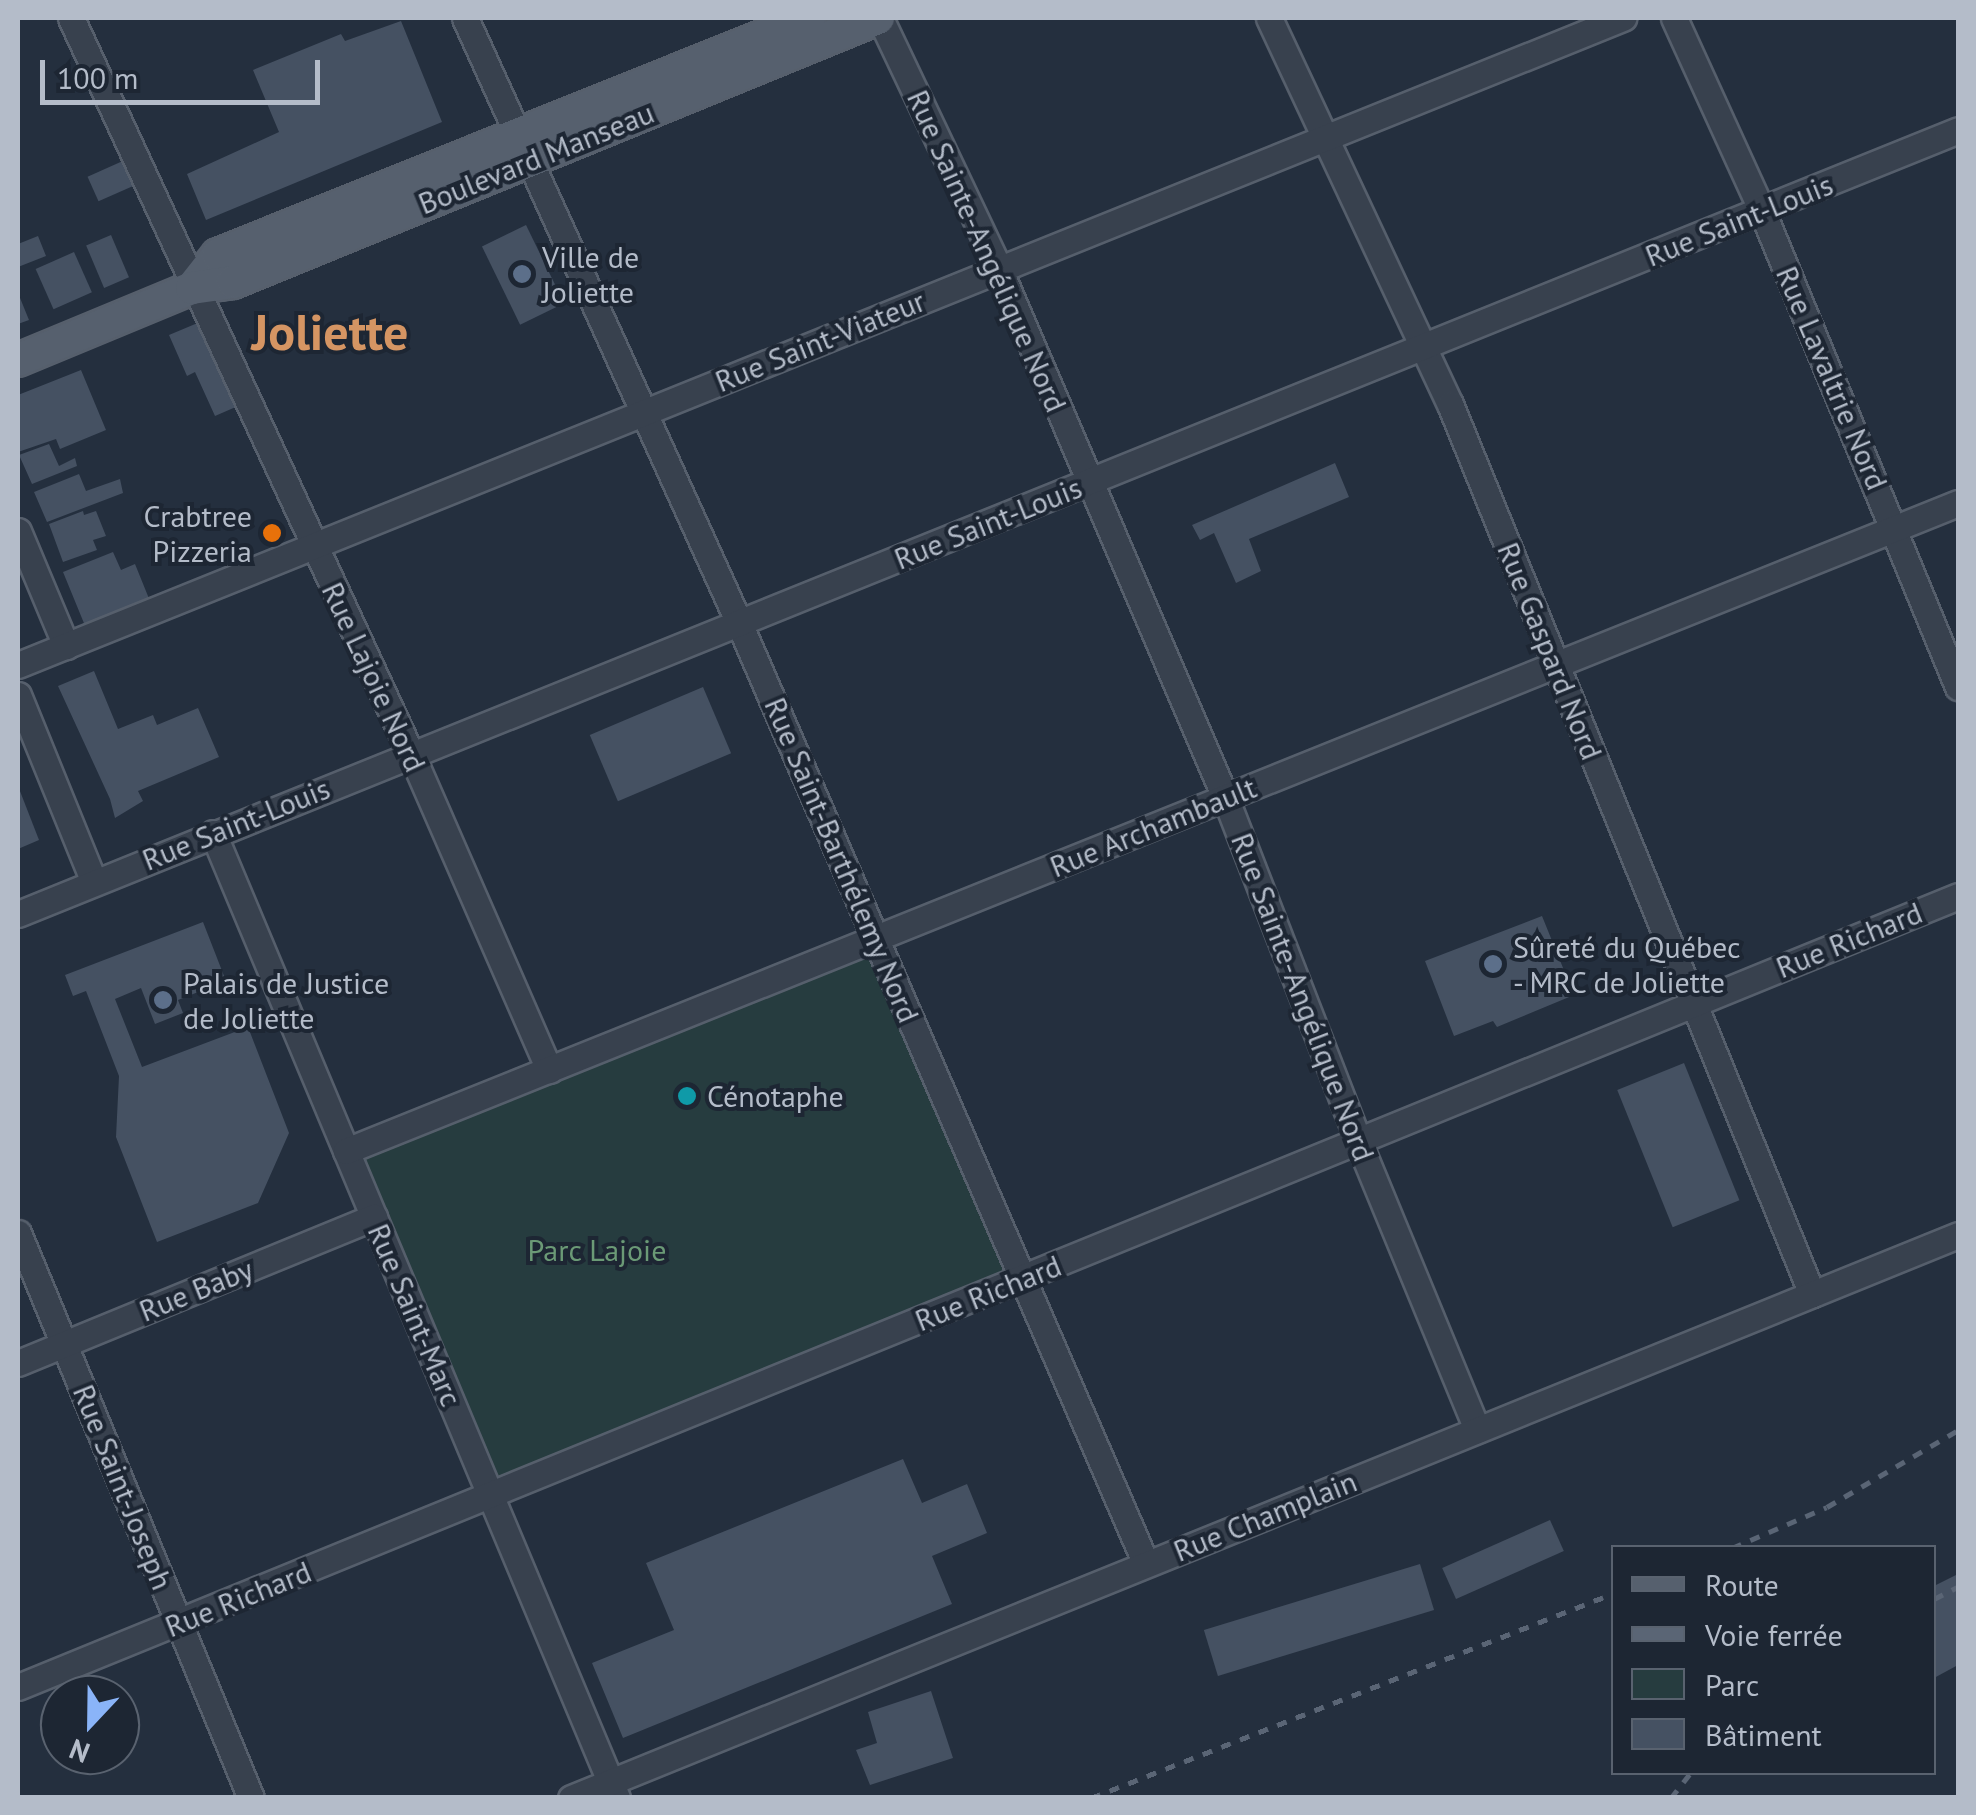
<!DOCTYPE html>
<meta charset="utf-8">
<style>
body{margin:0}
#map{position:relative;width:1976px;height:1815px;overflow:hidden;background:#242f3e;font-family:"PT Sans",sans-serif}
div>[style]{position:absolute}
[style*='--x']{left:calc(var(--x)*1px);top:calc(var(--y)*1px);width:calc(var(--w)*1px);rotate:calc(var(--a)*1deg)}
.green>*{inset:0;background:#263c3f;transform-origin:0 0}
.building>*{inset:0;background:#455162;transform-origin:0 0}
.roads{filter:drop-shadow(2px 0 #565f6c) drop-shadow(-2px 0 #565f6c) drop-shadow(0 2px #565f6c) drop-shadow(0 -2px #565f6c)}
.minor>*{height:25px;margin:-12.5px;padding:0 12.5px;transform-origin:12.5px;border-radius:12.5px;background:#38414e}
.major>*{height:32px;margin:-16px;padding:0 16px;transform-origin:16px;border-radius:16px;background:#56606e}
.rail>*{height:5px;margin-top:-2.5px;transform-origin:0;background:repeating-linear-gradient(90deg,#5a6575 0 10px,transparent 0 20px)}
.dots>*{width:28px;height:28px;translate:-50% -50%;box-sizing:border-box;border:5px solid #1d2633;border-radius:50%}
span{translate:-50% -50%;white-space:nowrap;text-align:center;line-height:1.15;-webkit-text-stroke:8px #1d2633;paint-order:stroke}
.street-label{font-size:30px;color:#b4bcc9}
.poi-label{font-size:30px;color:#b4bcc9}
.left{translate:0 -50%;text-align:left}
.right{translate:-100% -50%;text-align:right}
.park-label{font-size:30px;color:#6b9a76}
.town-label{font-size:50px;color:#d59563;font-weight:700}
.frame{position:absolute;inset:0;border:20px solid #b4bcc9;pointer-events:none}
.legend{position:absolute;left:1611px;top:1545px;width:325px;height:230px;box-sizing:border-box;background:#1d2633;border:2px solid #59626f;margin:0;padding:12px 18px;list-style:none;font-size:30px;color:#b4bcc9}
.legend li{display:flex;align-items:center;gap:20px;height:50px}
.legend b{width:50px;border:2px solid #59626f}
.north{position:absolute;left:40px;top:1675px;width:100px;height:100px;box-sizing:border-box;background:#1d2633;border:2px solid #59626f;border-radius:50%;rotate:202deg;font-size:28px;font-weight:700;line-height:40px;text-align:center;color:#b4bcc9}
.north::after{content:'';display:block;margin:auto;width:35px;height:45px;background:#8ab4f8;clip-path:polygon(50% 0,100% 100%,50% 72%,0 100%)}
.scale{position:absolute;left:40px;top:60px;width:280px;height:45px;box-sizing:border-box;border:5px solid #b4bcc9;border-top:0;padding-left:12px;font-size:30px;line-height:35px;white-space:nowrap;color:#b4bcc9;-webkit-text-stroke:8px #1d2633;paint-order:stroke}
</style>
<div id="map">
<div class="green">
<div style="left:877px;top:940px;width:369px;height:571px;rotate:67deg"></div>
</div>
<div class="building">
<div style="clip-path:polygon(401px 21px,442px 122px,206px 220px,187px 174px,279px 132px,253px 70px,341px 34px,345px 41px)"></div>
<div style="left:125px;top:160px;width:27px;height:41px;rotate:66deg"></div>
<div style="left:526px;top:225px;width:87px;height:49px;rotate:64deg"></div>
<div style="left:111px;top:235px;width:46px;height:27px;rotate:67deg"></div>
<div style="clip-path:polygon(38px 236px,46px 256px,18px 267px,18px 244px)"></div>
<div style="left:74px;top:252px;width:44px;height:42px;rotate:66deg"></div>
<div style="clip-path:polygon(18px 293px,29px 320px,18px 324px)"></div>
<div style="clip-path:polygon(200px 322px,238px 406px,215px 416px,195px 372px,187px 376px,169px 335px)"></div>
<div style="clip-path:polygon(81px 370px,106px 430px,60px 449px,56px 439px,18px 452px,18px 395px)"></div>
<div style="clip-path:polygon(49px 444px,59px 466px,75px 458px,77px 466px,32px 484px,19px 455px)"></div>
<div style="clip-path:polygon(1335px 463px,1349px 497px,1249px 539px,1261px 571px,1236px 583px,1214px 533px,1200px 540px,1192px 525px)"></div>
<div style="clip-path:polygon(79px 474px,86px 491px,120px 479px,123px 493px,47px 522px,34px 492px)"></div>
<div style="clip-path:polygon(83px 511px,84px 515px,96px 511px,106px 536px,93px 540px,97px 550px,63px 562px,49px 524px)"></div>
<div style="clip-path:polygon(113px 552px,121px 570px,135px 564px,152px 606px,88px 633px,63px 572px)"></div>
<div style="clip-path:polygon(94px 671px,118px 729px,153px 715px,157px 725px,198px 708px,219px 757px,138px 791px,143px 801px,115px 818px,110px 799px,58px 686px)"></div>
<div style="left:703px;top:687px;width:72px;height:123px;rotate:67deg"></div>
<div style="clip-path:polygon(18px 786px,39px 840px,18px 849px)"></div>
<div style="clip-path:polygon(1542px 916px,1574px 995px,1497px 1027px,1493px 1021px,1454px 1036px,1425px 961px)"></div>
<div style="clip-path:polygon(203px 922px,226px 981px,178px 1000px,183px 1013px,155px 1024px,141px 988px,115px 999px,142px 1067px,248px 1027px,289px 1133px,258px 1203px,157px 1242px,116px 1137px,119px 1076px,86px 991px,73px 996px,65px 975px)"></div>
<div style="left:1684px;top:1063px;width:148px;height:72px;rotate:68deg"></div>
<div style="clip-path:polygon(903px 1459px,922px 1503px,967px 1484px,987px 1533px,932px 1556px,952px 1604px,623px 1738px,592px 1663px,674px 1630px,646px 1563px)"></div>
<div style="left:1550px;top:1520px;width:34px;height:118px;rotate:66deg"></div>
<div style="left:1420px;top:1564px;width:48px;height:226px;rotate:73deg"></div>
<div style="clip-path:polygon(1958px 1574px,1958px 1665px,1934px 1678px,1934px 1586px)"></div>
<div style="clip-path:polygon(931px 1691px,953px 1758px,870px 1785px,856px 1750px,877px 1743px,868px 1712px)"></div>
</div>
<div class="roads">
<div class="minor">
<div style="--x:71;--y:18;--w:823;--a:65.21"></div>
<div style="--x:416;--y:765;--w:333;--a:66.4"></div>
<div style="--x:465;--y:18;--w:664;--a:65.63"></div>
<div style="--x:739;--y:623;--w:1025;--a:66.61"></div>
<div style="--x:880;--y:18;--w:278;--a:64.6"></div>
<div style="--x:999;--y:269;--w:574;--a:66.83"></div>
<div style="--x:1225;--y:797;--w:371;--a:68.8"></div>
<div style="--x:1359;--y:1143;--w:310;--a:67.6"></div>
<div style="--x:1269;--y:18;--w:426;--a:64.9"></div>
<div style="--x:1450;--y:404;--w:961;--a:67.87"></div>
<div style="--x:1674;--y:18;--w:212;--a:65.5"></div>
<div style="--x:1762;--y:211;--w:515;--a:67.62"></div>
<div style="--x:18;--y:531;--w:125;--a:67.3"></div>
<div style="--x:18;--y:665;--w:1731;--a:-21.96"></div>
<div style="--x:18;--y:695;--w:202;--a:67.9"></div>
<div style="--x:213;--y:833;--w:1046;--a:67.28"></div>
<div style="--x:18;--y:914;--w:2092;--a:-22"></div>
<div style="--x:346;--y:1151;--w:1737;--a:-21.9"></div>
<div style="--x:18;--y:1233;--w:611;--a:67.59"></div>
<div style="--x:18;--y:1363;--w:385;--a:-22.3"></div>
<div style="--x:18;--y:1687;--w:2095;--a:-22.18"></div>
<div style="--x:571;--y:1798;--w:1497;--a:-22.09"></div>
</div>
<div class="major">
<div style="--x:192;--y:288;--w:42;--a:-51.8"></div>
<div style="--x:218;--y:255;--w:637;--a:-21.85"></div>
<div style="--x:18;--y:360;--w:188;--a:-22.5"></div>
<div style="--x:192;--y:288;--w:41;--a:-8.3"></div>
<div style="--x:233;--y:282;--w:697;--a:-22.26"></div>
</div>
</div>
<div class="rail">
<div style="--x:1732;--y:1548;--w:103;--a:-23.3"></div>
<div style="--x:1827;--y:1507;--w:152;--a:-30.4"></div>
<div style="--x:1934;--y:1599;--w:27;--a:-27"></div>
<div style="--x:1091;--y:1798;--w:562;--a:-21.4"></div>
<div style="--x:1671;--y:1798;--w:33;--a:-52"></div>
</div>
<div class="dots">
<div style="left:522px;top:274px;background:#5c6f8a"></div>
<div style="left:272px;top:533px;background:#e8710a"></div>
<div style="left:1493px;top:964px;background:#5c6f8a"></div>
<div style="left:163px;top:1000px;background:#5c6f8a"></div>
<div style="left:687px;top:1096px;background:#0f9aa8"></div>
</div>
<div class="street-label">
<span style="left:536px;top:158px;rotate:-22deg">Boulevard Manseau</span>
<span style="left:1739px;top:220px;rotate:-22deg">Rue Saint-Louis</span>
<span style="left:987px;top:251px;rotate:66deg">Rue Sainte-Angélique Nord</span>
<span style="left:820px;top:341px;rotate:-22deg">Rue Saint-Viateur</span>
<span style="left:1832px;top:378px;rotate:67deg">Rue Lavaltrie Nord</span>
<span style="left:988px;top:523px;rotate:-22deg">Rue Saint-Louis</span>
<span style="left:1550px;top:651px;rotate:68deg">Rue Gaspard Nord</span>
<span style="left:374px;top:677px;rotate:65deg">Rue Lajoie Nord</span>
<span style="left:236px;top:824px;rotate:-22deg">Rue Saint-Louis</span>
<span style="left:1153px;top:827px;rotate:-22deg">Rue Archambault</span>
<span style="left:842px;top:860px;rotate:67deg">Rue Saint-Barthélemy Nord</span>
<span style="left:1849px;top:940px;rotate:-22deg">Rue Richard</span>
<span style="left:1303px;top:997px;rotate:69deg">Rue Sainte-Angélique Nord</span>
<span style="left:196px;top:1290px;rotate:-22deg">Rue Baby</span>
<span style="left:988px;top:1293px;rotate:-22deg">Rue Richard</span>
<span style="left:415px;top:1315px;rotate:67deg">Rue Saint-Marc</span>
<span style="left:123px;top:1487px;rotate:68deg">Rue Saint-Joseph</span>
<span style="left:1265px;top:1516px;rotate:-22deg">Rue Champlain</span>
<span style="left:238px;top:1599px;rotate:-22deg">Rue Richard</span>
</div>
<div class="poi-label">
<span class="left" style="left:542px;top:274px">Ville de<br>Joliette</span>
<span class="right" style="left:252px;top:533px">Crabtree<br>Pizzeria</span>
<span class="left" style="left:1513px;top:964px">Sûreté du Québec<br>- MRC de Joliette</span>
<span class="left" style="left:183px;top:1000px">Palais de Justice<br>de Joliette</span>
<span class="left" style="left:707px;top:1096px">Cénotaphe</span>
</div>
<div class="park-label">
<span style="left:597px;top:1250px">Parc Lajoie</span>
</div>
<div class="town-label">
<span style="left:330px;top:332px">Joliette</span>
</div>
<div class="frame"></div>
<ul class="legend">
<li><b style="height:12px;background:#56606e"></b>Route</li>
<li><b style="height:12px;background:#5a6575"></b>Voie ferrée</li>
<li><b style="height:28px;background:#263c3f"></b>Parc</li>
<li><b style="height:28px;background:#455162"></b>Bâtiment</li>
</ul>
<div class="north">N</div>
<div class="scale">100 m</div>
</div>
